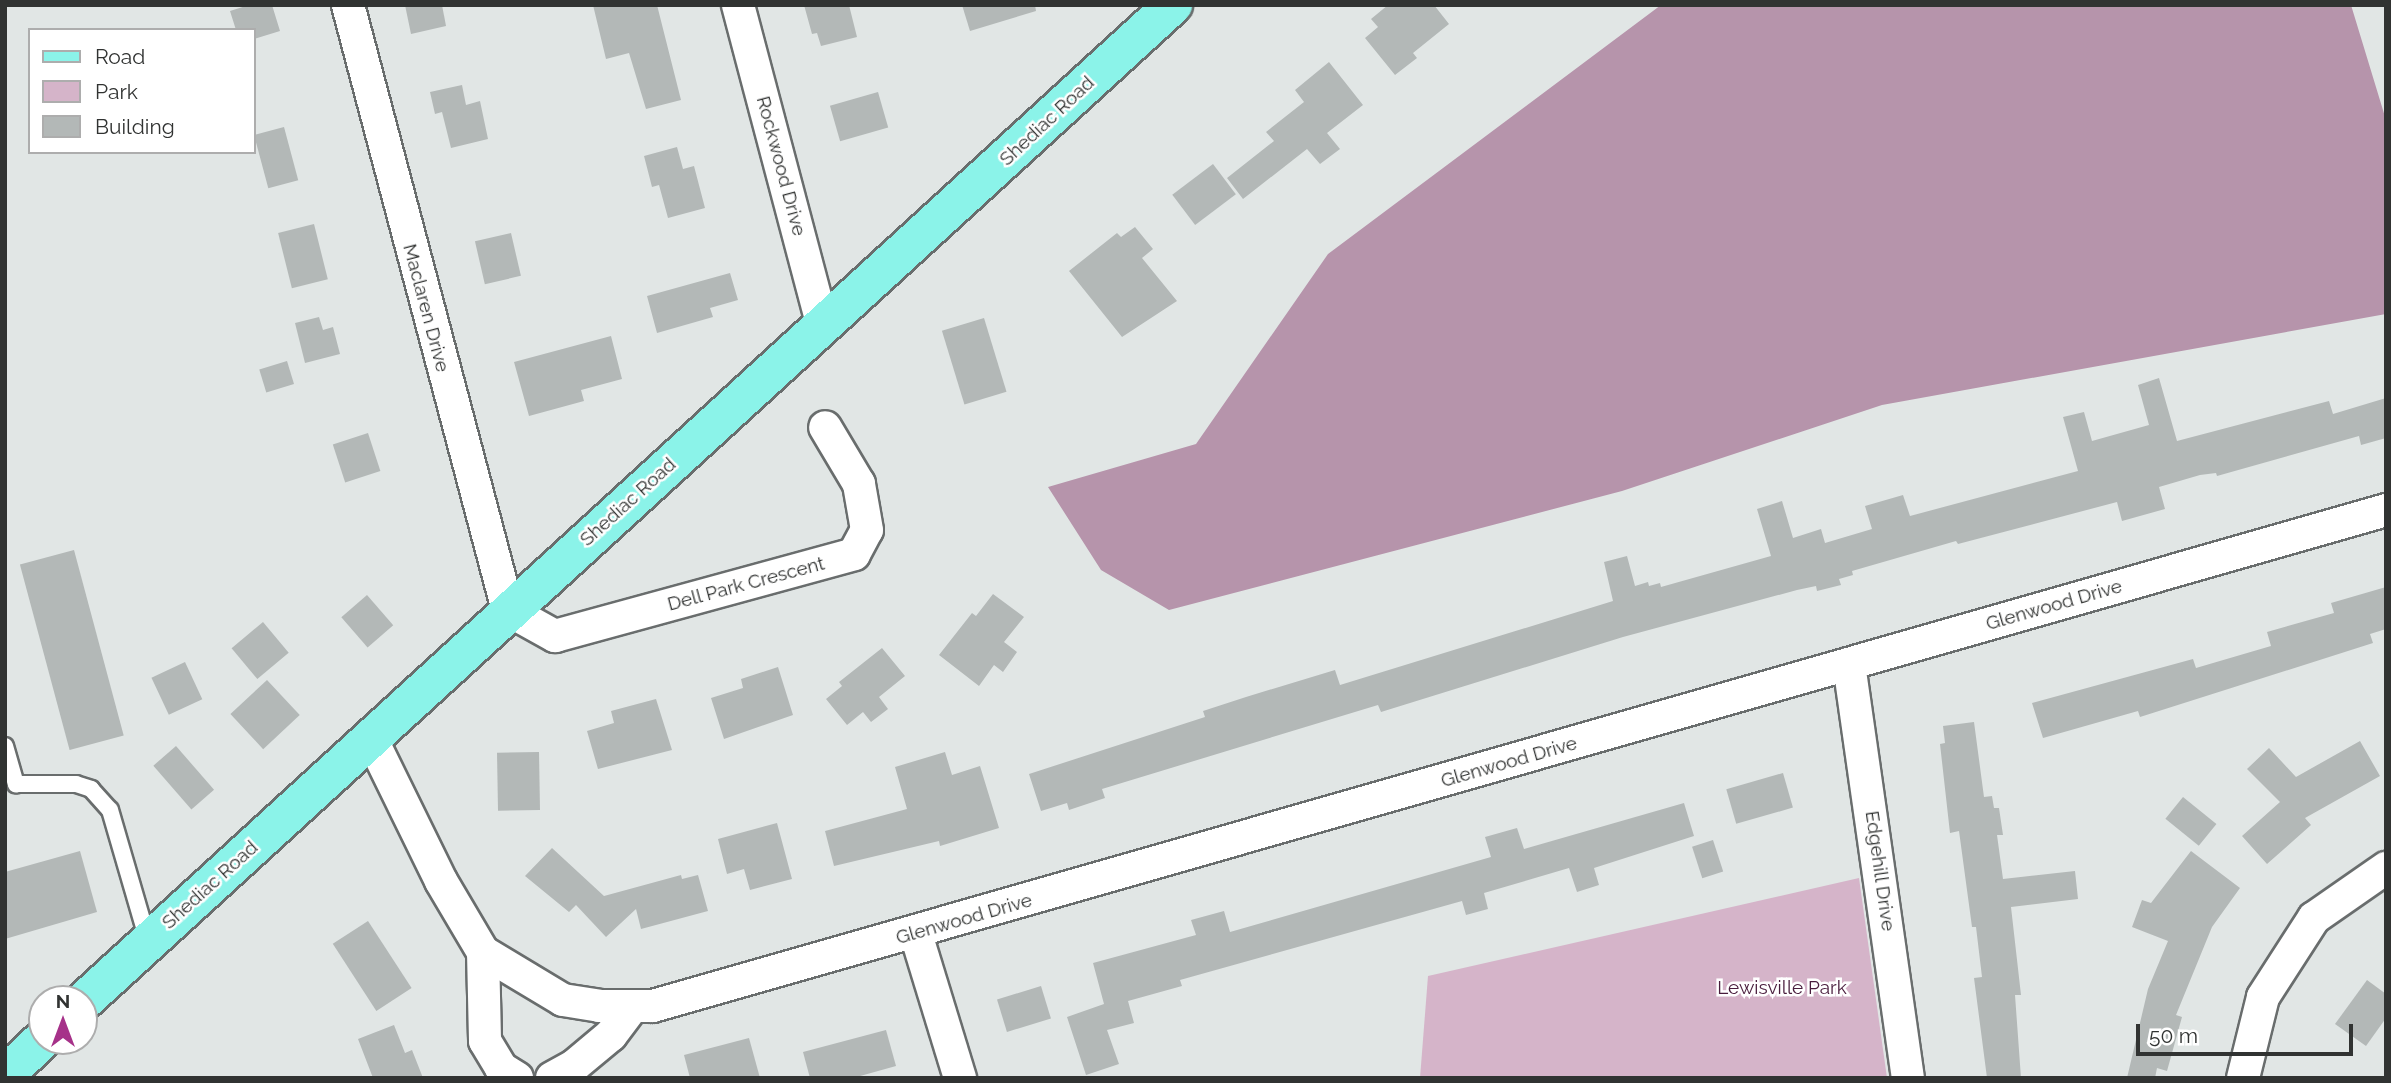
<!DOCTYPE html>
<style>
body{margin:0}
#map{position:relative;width:2391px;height:1083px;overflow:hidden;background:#e1e6e5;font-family:Raleway,sans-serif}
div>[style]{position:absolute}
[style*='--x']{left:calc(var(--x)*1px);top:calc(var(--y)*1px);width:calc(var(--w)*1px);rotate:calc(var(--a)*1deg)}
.green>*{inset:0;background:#d5b4c9}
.forest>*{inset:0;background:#b694ab}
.building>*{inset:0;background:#b3b8b7;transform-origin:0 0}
.roads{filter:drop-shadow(2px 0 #696d6d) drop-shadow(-2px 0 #696d6d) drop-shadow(0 2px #696d6d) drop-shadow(0 -2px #696d6d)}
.service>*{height:16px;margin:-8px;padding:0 8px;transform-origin:8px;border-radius:8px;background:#fff}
.minor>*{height:32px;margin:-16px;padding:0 16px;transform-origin:16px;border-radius:16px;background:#fff}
.primary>*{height:38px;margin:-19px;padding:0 19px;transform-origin:19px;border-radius:19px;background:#8bf3e9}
span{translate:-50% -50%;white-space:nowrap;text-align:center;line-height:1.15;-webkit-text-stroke:5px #fff;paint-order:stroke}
.street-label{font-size:19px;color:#313332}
.park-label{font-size:19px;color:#481c3c}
.frame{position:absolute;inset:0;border:7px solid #313332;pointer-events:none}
.legend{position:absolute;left:28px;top:28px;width:228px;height:126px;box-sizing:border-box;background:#fff;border:2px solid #adadad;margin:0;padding:9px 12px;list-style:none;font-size:21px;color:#313332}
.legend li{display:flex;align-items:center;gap:14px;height:35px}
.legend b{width:35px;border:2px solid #adadad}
.north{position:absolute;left:28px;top:985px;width:70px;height:70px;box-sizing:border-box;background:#fff;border:2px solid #adadad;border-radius:50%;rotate:0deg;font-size:19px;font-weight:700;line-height:28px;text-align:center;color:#313332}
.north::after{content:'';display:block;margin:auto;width:24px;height:32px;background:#a63189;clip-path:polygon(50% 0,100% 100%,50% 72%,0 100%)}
.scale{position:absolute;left:2136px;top:1024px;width:217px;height:32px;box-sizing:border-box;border:4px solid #313332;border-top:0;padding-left:9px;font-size:21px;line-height:24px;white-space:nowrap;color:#313332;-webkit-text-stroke:5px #fff;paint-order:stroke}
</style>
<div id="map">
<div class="green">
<div style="clip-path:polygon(1859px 878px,1887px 1078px,1420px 1078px,1428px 976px)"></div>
</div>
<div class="forest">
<div style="clip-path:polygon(1661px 5px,2351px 5px,2386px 120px,2386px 314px,1882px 405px,1622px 491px,1169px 610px,1101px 570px,1048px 487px,1196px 444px,1328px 254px)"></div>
</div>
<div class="building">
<div style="clip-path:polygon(249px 5px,272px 5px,280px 31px,254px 39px,254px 30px,236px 30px,230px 11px)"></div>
<div style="clip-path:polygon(405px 5px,442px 5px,446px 26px,411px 34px)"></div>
<div style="clip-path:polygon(593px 5px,657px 5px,681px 100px,646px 109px,629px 53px,606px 59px)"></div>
<div style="clip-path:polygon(804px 5px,849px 5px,857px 37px,821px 46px,817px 33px,812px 34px)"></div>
<div style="clip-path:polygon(962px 5px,1035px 5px,1036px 11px,970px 31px)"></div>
<div style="clip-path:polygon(1388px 5px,1434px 5px,1449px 24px,1413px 53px,1417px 58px,1395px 75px,1365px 38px,1378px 27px,1371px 19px)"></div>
<div style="clip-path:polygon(1329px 62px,1363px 105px,1327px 133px,1340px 149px,1320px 164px,1307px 149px,1243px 199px,1227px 178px,1274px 141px,1266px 132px,1304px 102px,1295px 90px)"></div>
<div style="clip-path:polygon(462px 85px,466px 105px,480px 101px,488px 139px,451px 148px,442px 112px,435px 114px,430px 92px)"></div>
<div style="left:878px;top:92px;width:37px;height:50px;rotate:74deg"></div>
<div style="left:284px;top:127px;width:55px;height:31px;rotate:75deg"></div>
<div style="clip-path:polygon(677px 147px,683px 169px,694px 166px,705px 208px,668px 218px,659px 185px,652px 187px,644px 156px)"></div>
<div style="left:1213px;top:164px;width:38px;height:51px;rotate:53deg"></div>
<div style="left:314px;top:224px;width:57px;height:37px;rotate:76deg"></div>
<div style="clip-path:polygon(1135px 227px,1153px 249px,1142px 258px,1177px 301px,1122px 337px,1069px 271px,1117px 233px,1121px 237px)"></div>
<div style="left:511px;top:233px;width:44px;height:37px;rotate:77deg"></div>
<div style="clip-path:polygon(730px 273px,738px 300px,710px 308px,713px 317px,657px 333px,647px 296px)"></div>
<div style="clip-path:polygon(319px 317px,323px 330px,333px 327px,340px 354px,305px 363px,295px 323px)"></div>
<div style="left:984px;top:318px;width:77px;height:44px;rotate:73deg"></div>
<div style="clip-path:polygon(611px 336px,622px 379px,581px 390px,584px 401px,529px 416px,514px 362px)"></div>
<div style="left:287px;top:361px;width:24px;height:29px;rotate:73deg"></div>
<div style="clip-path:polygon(2159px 378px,2177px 441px,2329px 401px,2333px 414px,2386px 398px,2386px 438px,2361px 445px,2359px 436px,2217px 476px,2216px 473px,2200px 475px,2159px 487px,2165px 509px,2122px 521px,2117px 502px,1958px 544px,1956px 541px,1852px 571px,1853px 575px,1839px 579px,1841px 585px,1817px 591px,1816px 586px,1797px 590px,1623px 637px,1381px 712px,1378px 705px,1102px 789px,1105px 798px,1069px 810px,1067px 803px,1041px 811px,1029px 774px,1205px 717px,1203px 711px,1246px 697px,1335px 670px,1340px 685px,1613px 601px,1604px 562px,1627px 556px,1635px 586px,1648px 582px,1649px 586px,1660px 583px,1661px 587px,1771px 556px,1757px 509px,1782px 501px,1793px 538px,1821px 529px,1825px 543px,1872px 529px,1865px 506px,1903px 495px,1910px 516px,2078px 471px,2063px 417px,2084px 412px,2092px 441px,2149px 425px,2138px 385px)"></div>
<div style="left:368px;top:433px;width:40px;height:37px;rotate:72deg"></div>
<div style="left:74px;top:550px;width:192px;height:56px;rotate:75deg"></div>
<div style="clip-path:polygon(2386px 587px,2386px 629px,2370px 634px,2373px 643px,2140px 717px,2138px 711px,2043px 738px,2032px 703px,2193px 659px,2196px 668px,2271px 646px,2267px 632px,2334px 613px,2331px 603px)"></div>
<div style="clip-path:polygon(993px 594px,1024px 617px,1004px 642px,1017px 652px,1003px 672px,994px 665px,979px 686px,939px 655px,972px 613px,976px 616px)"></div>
<div style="left:367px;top:595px;width:40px;height:34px;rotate:49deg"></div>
<div style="left:263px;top:622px;width:40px;height:41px;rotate:50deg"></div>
<div style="clip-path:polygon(882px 648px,905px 676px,879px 697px,888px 709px,871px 722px,863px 712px,847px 725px,826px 699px,842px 686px,839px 682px)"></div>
<div style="left:185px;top:662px;width:41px;height:37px;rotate:65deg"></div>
<div style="clip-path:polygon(778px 667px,793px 715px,724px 739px,711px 698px,743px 688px,741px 679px)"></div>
<div style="left:267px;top:680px;width:48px;height:50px;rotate:47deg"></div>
<div style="clip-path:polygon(656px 699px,672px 750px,598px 769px,587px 731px,614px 723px,611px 711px)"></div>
<div style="clip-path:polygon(1974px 722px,1984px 797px,1992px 796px,1994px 808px,1999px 808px,2003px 835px,1997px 835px,2003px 879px,2075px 871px,2078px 899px,2011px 907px,2021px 995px,2015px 995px,2021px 1078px,1987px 1078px,1974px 978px,1982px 977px,1976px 927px,1972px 927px,1959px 831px,1950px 833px,1940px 744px,1945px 743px,1943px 726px)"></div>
<div style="clip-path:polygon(2360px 741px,2380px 776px,2305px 818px,2311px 825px,2267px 864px,2242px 836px,2280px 802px,2247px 769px,2269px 748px,2296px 777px)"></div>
<div style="left:176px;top:746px;width:58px;height:30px;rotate:49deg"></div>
<div style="left:539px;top:752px;width:58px;height:42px;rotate:89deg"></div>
<div style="clip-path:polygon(945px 752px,952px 775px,980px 766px,999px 828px,940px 846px,939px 841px,834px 866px,825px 831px,907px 809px,895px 767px)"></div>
<div style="left:1783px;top:773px;width:36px;height:59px;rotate:74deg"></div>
<div style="left:2183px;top:797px;width:43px;height:28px;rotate:39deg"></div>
<div style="clip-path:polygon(1684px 803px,1694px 836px,1594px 868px,1599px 885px,1577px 892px,1569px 868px,1484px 893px,1488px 909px,1466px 915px,1462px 901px,1180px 980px,1182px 986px,1128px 1001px,1134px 1023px,1107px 1030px,1119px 1064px,1086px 1075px,1067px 1017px,1104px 1004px,1093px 963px,1196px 935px,1191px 920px,1224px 911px,1230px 932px,1491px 857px,1485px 837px,1517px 828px,1524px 849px)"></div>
<div style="clip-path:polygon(777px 823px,792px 879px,750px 890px,744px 869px,727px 874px,718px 839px)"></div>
<div style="left:1713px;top:840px;width:33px;height:22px;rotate:72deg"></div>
<div style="clip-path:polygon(552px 848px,604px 896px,681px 875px,682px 879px,698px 875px,708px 911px,641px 929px,636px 909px,606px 937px,576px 905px,569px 912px,525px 876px)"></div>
<div style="clip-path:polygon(80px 851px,97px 912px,5px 939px,5px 872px)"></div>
<div style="clip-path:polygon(2191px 851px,2240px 888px,2212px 927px,2176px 1015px,2182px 1017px,2167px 1071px,2157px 1068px,2155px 1078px,2127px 1078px,2148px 989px,2168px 941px,2132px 927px,2142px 900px,2151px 903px)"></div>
<div style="left:368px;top:921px;width:80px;height:42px;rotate:57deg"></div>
<div style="clip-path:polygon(2367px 980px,2386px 994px,2386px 1018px,2366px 1046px,2335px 1024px)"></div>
<div style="left:1041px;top:986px;width:34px;height:46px;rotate:73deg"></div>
<div style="clip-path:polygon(394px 1025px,405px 1053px,412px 1050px,423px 1078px,373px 1078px,358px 1039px)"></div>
<div style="clip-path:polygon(886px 1030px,896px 1066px,853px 1078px,810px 1078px,803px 1052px)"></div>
<div style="clip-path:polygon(749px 1038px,760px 1078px,690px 1078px,684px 1055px)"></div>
</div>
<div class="roads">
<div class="service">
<div style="--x:5;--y:746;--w:40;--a:74"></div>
<div style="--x:16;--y:784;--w:60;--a:0"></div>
<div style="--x:76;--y:784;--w:16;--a:18"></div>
<div style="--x:91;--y:789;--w:28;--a:48"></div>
<div style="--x:110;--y:810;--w:136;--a:73.8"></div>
</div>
<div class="minor">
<div style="--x:348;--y:5;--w:626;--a:75.19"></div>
<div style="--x:508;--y:610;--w:54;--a:29"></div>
<div style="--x:555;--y:636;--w:310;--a:-15.3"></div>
<div style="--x:854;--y:554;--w:27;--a:-62"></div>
<div style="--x:867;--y:530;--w:47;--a:-99.9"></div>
<div style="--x:859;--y:484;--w:66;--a:-120.8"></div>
<div style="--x:738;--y:5;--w:333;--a:75.2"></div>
<div style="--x:1849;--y:664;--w:418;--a:81.9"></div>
<div style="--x:372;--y:740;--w:157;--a:63.9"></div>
<div style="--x:441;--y:881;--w:82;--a:59.4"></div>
<div style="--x:483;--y:952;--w:93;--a:31"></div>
<div style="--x:563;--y:1000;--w:36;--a:9"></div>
<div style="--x:599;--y:1006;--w:54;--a:0"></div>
<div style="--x:653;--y:1006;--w:1803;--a:-15.97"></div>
<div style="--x:916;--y:934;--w:151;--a:73"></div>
<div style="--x:483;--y:952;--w:89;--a:88.7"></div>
<div style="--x:485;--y:1041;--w:31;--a:59"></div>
<div style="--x:501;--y:1068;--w:19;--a:32"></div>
<div style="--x:552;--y:1078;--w:26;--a:-29"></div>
<div style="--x:575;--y:1065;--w:47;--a:-39.8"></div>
<div style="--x:611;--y:1035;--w:34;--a:-53"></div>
<div style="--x:2243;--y:1078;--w:83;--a:-76.1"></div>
<div style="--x:2263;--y:997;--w:94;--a:-57.2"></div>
<div style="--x:2314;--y:918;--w:88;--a:-34.8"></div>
</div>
<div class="primary">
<div style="--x:84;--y:1001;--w:1476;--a:-42.45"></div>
<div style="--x:5;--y:1075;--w:51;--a:-43.4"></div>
</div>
</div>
<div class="street-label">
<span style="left:1047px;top:121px;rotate:-43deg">Shediac Road</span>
<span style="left:781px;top:166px;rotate:75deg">Rockwood Drive</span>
<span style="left:426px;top:308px;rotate:75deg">Maclaren Drive</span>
<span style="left:628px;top:502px;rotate:-42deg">Shediac Road</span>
<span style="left:746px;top:584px;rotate:-15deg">Dell Park Crescent</span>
<span style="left:2054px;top:605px;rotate:-16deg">Glenwood Drive</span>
<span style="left:1509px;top:762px;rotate:-16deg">Glenwood Drive</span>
<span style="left:1880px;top:871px;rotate:82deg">Edgehill Drive</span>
<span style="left:210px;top:885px;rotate:-42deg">Shediac Road</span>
<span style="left:964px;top:919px;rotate:-16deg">Glenwood Drive</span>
</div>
<div class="park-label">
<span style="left:1782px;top:988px">Lewisville Park</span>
</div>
<div class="frame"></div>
<ul class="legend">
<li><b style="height:9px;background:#8bf3e9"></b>Road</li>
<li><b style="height:19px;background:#d5b4c9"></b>Park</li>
<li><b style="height:19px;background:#b3b8b7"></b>Building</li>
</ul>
<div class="north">N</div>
<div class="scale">50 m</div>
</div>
